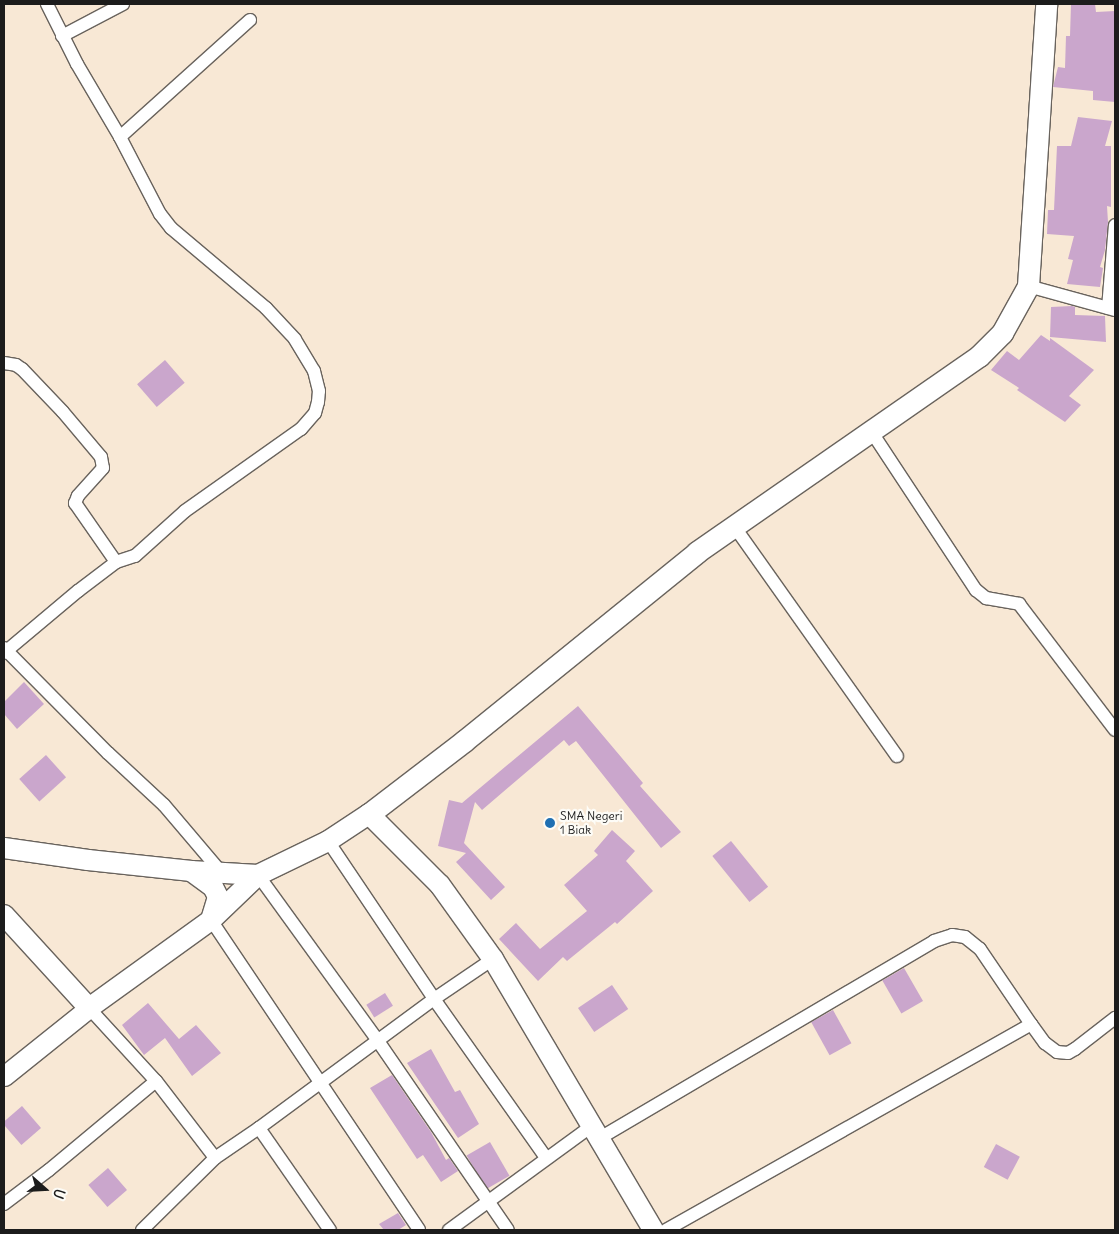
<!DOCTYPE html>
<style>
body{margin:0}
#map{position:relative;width:1119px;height:1234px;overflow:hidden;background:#f8e8d5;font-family:Delius,sans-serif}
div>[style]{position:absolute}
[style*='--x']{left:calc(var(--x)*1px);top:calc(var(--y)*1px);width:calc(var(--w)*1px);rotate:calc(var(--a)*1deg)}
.building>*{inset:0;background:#caa6cc;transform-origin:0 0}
.roads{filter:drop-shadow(1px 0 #69635d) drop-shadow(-1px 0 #69635d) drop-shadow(0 1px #69635d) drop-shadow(0 -1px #69635d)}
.minor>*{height:12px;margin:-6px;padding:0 6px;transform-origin:6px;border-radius:6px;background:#fff}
.secondary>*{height:19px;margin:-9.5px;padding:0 9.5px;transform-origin:9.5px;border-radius:9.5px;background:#fff}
.primary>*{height:20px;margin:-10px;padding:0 10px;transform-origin:10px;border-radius:10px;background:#fff}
.trunk>*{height:21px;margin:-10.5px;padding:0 10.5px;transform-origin:10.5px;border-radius:10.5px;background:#fff}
.dots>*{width:14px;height:14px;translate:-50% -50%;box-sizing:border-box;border:2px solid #fdfcf7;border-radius:50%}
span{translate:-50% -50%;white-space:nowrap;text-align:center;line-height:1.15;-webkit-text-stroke:4.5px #fdfcf7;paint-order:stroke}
.poi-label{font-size:12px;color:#1c1c1c}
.left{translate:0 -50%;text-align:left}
.frame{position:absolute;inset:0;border:5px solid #1c1c1c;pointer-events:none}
.north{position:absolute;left:20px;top:1164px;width:50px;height:50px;-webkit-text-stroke:4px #fdfcf7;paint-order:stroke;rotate:109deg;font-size:14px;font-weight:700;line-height:20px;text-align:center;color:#1c1c1c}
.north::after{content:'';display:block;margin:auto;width:18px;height:22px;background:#1c1c1c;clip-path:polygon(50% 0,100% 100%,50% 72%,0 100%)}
</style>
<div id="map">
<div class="building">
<div style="clip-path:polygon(1071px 4px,1095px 4px,1096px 12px,1115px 11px,1115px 102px,1093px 100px,1093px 91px,1053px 87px,1058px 67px,1065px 68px,1066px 36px,1070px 36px)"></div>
<div style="clip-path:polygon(1078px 117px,1112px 121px,1105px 146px,1111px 146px,1111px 207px,1107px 206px,1108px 222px,1105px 250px,1100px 267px,1103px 268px,1100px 287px,1067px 284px,1073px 260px,1068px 259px,1074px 236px,1047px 234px,1048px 210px,1054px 210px,1057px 146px,1071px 146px)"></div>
<div style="clip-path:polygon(1072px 306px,1075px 307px,1075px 315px,1105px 316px,1106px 342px,1050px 337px,1051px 307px)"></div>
<div style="clip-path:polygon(1041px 335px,1050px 341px,1050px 338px,1094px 370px,1069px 396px,1081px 405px,1065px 422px,1017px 390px,1019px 388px,991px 370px,1007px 351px,1019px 360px)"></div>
<div style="left:165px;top:360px;width:30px;height:37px;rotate:49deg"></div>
<div style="clip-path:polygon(24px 682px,44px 704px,17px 729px,4px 714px,4px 702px)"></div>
<div style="clip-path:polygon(578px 706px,643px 783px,640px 786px,681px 832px,661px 848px,576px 741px,569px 746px,564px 740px,482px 810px,475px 802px,464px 843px,505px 887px,491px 900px,456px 862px,466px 853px,438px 846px,449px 800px,462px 803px)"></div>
<div style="left:46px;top:755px;width:30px;height:36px;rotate:48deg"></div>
<div style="clip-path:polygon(612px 830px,635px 851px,626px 861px,653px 891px,617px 924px,615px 922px,567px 961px,563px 957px,538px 981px,499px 939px,516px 923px,540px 949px,587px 911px,564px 885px,598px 855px,594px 851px)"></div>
<div style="left:731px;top:841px;width:59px;height:24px;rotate:51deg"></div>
<div style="left:904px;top:968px;width:38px;height:25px;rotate:60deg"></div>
<div style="left:612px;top:985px;width:29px;height:41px;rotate:56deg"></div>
<div style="left:385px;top:993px;width:15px;height:22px;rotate:58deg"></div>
<div style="clip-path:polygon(148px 1003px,179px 1039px,196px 1025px,221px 1053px,192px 1076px,165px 1038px,144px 1055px,122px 1025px)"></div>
<div style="left:833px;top:1010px;width:38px;height:25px;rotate:61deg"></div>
<div style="clip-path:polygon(431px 1049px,455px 1092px,460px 1090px,479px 1124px,458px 1138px,407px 1063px)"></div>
<div style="clip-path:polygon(392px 1075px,431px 1132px,446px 1160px,449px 1158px,458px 1171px,441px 1182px,423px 1155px,417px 1159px,370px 1088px)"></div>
<div style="left:22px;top:1106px;width:29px;height:26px;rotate:49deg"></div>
<div style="left:490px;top:1142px;width:39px;height:27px;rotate:60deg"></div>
<div style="left:996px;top:1144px;width:27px;height:26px;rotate:28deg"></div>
<div style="left:108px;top:1168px;width:29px;height:26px;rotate:49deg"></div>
<div style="clip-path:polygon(398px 1213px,406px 1225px,398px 1230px,384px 1230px,379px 1224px)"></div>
</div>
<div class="roads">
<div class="minor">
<div style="--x:62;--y:36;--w:69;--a:-27.7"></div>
<div style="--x:120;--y:137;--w:175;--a:-42"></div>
<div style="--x:1028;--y:286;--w:90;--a:15.4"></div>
<div style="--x:1108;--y:308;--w:83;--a:-85.2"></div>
<div style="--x:4;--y:363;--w:12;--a:9"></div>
<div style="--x:16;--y:365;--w:7;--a:34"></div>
<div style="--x:22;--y:369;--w:59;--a:46.4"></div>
<div style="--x:63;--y:412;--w:59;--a:49.8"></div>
<div style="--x:101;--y:457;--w:11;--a:80"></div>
<div style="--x:103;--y:468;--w:38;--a:132"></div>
<div style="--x:78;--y:496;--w:8;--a:113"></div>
<div style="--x:75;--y:503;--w:72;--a:55.2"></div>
<div style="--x:871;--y:431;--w:191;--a:56.6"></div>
<div style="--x:976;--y:590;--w:13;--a:39"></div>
<div style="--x:986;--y:598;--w:34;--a:10"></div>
<div style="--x:1019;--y:604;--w:158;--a:52.7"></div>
<div style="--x:734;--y:526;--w:282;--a:54.7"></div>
<div style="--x:4;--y:648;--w:148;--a:45.3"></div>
<div style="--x:108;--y:753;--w:76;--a:42.9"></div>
<div style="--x:164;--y:805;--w:88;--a:49.6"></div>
<div style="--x:4;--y:653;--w:97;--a:-40"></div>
<div style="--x:78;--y:591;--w:48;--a:-37.3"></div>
<div style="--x:116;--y:562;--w:20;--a:-18"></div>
<div style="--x:135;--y:556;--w:67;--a:-42"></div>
<div style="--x:185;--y:511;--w:142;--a:-35.3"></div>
<div style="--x:301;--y:429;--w:21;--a:-49"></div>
<div style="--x:315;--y:413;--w:11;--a:-75"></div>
<div style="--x:318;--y:402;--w:11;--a:-85"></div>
<div style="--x:319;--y:391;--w:21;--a:-104"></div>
<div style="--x:314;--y:371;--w:37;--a:-121"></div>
<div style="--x:295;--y:339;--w:42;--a:-133.1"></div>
<div style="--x:266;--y:308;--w:124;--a:-139.9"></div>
<div style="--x:171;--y:228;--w:18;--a:-128"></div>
<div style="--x:160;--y:214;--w:87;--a:-117.5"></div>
<div style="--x:120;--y:137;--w:85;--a:-120.5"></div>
<div style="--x:77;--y:64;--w:67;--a:-116.6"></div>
<div style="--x:328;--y:841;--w:190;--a:56.1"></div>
<div style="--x:434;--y:999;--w:194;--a:54.8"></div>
<div style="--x:258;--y:875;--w:205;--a:54.1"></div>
<div style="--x:378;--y:1041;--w:229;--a:55.5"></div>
<div style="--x:211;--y:920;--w:373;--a:56.1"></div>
<div style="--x:89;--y:1008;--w:99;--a:47.5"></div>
<div style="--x:156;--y:1081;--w:97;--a:52.5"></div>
<div style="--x:215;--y:1158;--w:53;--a:-34.3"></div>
<div style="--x:259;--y:1128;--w:217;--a:-36.4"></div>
<div style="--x:434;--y:999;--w:71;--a:-34.1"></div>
<div style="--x:259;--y:1128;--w:124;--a:55.2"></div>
<div style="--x:600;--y:1138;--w:388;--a:-30.5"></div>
<div style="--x:934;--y:941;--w:19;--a:-18"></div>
<div style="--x:952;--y:935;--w:13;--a:9"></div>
<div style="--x:965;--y:937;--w:19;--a:39"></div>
<div style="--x:980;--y:949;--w:91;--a:55.8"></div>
<div style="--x:1031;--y:1024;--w:24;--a:54"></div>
<div style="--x:1045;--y:1043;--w:15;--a:37"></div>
<div style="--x:1057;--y:1052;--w:11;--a:5"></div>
<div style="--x:1068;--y:1053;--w:8;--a:-30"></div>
<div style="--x:1075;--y:1049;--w:51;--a:-37.8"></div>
<div style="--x:4;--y:1204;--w:56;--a:-37.1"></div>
<div style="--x:49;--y:1170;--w:139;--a:-39.8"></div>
<div style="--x:142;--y:1230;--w:103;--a:-44.6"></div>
<div style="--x:449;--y:1230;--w:178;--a:-36.1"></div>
<div style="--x:666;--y:1230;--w:419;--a:-29.4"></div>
</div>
<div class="secondary">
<div style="--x:4;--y:1076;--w:109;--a:-38.7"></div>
</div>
<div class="primary">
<div style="--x:4;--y:848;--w:85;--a:8.1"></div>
<div style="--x:88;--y:860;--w:104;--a:6.1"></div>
<div style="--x:191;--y:871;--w:67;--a:3.4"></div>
<div style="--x:191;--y:871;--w:27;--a:36"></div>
<div style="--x:213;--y:887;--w:11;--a:63"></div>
<div style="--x:218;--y:897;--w:24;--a:107"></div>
<div style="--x:4;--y:915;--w:126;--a:47.6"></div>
<div style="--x:89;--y:1008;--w:150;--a:-35.8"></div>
<div style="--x:211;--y:920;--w:65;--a:-43.8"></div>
<div style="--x:258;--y:875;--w:78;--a:-25.9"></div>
<div style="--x:328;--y:841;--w:49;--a:-33.4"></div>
<div style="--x:369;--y:814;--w:100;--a:45"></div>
<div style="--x:440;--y:885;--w:91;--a:54.4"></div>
<div style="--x:493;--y:959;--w:315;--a:59.4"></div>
</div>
<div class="trunk">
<div style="--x:369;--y:814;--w:120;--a:-37.5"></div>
<div style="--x:464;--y:741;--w:300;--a:-39"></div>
<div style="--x:697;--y:552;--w:343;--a:-34.8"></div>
<div style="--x:979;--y:356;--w:33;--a:-45"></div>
<div style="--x:1002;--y:333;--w:54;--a:-61"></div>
<div style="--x:1028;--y:286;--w:283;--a:-86.3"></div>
</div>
</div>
<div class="dots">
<div style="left:550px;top:823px;background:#1f6fb2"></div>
</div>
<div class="poi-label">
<span class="left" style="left:560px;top:823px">SMA Negeri<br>1 Biak</span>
</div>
<div class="frame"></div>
<div class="north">U</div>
</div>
